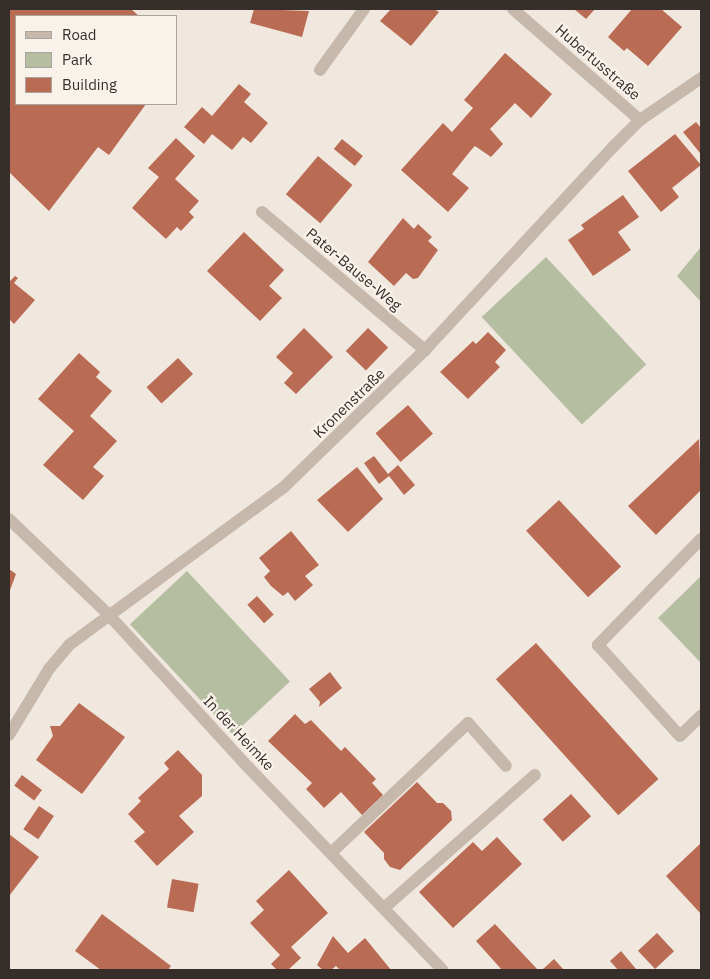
<!DOCTYPE html>
<meta charset="utf-8">
<style>
body{margin:0}
#map{position:relative;width:710px;height:979px;overflow:hidden;background:#f0e8df;font-family:"IBM Plex Sans",sans-serif}
div>[style]{position:absolute}
[style*='--x']{left:calc(var(--x)*1px);top:calc(var(--y)*1px);width:calc(var(--w)*1px);rotate:calc(var(--a)*1deg)}
.green>*{inset:0;background:#b5bea0;transform-origin:0 0}
.building>*{inset:0;background:#ba6b54;transform-origin:0 0}
.minor>*{height:12px;margin:-6px;padding:0 6px;transform-origin:6px;border-radius:6px;background:#c7b8ac}
span{translate:-50% -50%;white-space:nowrap;text-align:center;line-height:1.15;-webkit-text-stroke:4.5px #f8f2eb;paint-order:stroke}
.street-label{font-size:15px;color:#362e2a}
.frame{position:absolute;inset:0;border:10px solid #362e2a;pointer-events:none}
.legend{position:absolute;left:15px;top:15px;width:162px;height:90px;box-sizing:border-box;background:#f8f2eb;border:1px solid #aaa49e;margin:0;padding:6px 9px;list-style:none;font-size:15px;color:#362e2a}
.legend li{display:flex;align-items:center;gap:10px;height:25px}
.legend b{width:25px;border:1px solid #aaa49e}
</style>
<div id="map">
<div class="green">
<div style="clip-path:polygon(701px 247px,701px 302px,677px 276px)"></div>
<div style="left:546px;top:257px;width:147px;height:88px;rotate:47deg"></div>
<div style="left:187px;top:571px;width:151px;height:78px;rotate:47deg"></div>
<div style="clip-path:polygon(701px 576px,701px 663px,658px 618px)"></div>
</div>
<div class="building">
<div style="clip-path:polygon(9px 9px,131px 9px,139px 16px,16px 16px,16px 104px,146px 104px,109px 155px,98px 147px,49px 211px,9px 172px)"></div>
<div style="clip-path:polygon(254px 9px,309px 11px,302px 37px,250px 23px)"></div>
<div style="clip-path:polygon(391px 9px,434px 9px,439px 12px,411px 46px,380px 21px)"></div>
<div style="clip-path:polygon(574px 9px,595px 9px,586px 19px)"></div>
<div style="clip-path:polygon(632px 9px,661px 9px,682px 27px,648px 66px,627px 48px,624px 51px,608px 37px)"></div>
<div style="clip-path:polygon(505px 53px,552px 94px,531px 118px,515px 103px,490px 129px,503px 144px,491px 157px,475px 146px,472px 149px,452px 174px,469px 188px,448px 212px,401px 170px,443px 123px,452px 132px,473px 108px,464px 100px)"></div>
<div style="clip-path:polygon(239px 84px,251px 94px,244px 102px,268px 123px,251px 143px,243px 137px,232px 150px,212px 134px,204px 144px,184px 127px,202px 107px,212px 116px)"></div>
<div style="clip-path:polygon(696px 122px,701px 128px,700px 153px,683px 132px)"></div>
<div style="clip-path:polygon(675px 134px,701px 165px,672px 188px,679px 197px,661px 212px,628px 171px)"></div>
<div style="clip-path:polygon(176px 138px,195px 156px,175px 179px,199px 201px,189px 212px,194px 217px,181px 231px,177px 227px,166px 239px,132px 208px,159px 177px,148px 168px)"></div>
<div style="left:342px;top:139px;width:27px;height:13px;rotate:39deg"></div>
<div style="left:318px;top:156px;width:45px;height:50px;rotate:40deg"></div>
<div style="clip-path:polygon(623px 195px,639px 217px,618px 232px,631px 250px,593px 276px,568px 240px,584px 229px,581px 225px)"></div>
<div style="clip-path:polygon(403px 218px,414px 229px,418px 224px,432px 237px,428px 241px,438px 250px,418px 278px,413px 279px,406px 273px,394px 286px,368px 262px)"></div>
<div style="clip-path:polygon(244px 232px,284px 270px,269px 286px,282px 298px,260px 321px,207px 271px)"></div>
<div style="clip-path:polygon(15px 276px,18px 278px,14px 283px,35px 300px,14px 324px,9px 319px,9px 282px)"></div>
<div style="clip-path:polygon(304px 328px,333px 357px,296px 394px,284px 383px,293px 373px,276px 357px)"></div>
<div style="left:368px;top:328px;width:28px;height:32px;rotate:44deg"></div>
<div style="clip-path:polygon(488px 332px,506px 350px,495px 362px,500px 367px,468px 399px,440px 372px,473px 341px,476px 344px)"></div>
<div style="clip-path:polygon(79px 353px,100px 372px,96px 377px,112px 391px,90px 416px,117px 441px,93px 467px,104px 476px,83px 500px,43px 465px,74px 431px,38px 399px)"></div>
<div style="left:178px;top:358px;width:22px;height:43px;rotate:47deg"></div>
<div style="left:408px;top:405px;width:38px;height:43px;rotate:49deg"></div>
<div style="clip-path:polygon(699px 439px,701px 490px,656px 535px,628px 506px)"></div>
<div style="clip-path:polygon(374px 456px,388px 474px,398px 465px,415px 485px,404px 495px,389px 476px,379px 484px,364px 463px)"></div>
<div style="clip-path:polygon(357px 467px,383px 499px,348px 532px,317px 500px)"></div>
<div style="left:559px;top:500px;width:91px;height:45px;rotate:47deg"></div>
<div style="clip-path:polygon(291px 531px,319px 565px,305px 576px,313px 585px,295px 601px,288px 592px,283px 596px,271px 586px,264px 577px,270px 571px,259px 558px)"></div>
<div style="clip-path:polygon(9px 569px,16px 574px,9px 593px)"></div>
<div style="left:257px;top:596px;width:25px;height:13px;rotate:48deg"></div>
<div style="left:536px;top:643px;width:183px;height:54px;rotate:48deg"></div>
<div style="clip-path:polygon(330px 672px,342px 688px,319px 707px,320px 702px,309px 689px)"></div>
<div style="clip-path:polygon(79px 703px,125px 737px,82px 794px,36px 760px,53px 736px,50px 726px,60px 726px)"></div>
<div style="clip-path:polygon(295px 714px,305px 724px,311px 720px,341px 751px,345px 747px,376px 779px,372px 783px,383px 795px,362px 815px,341px 792px,324px 808px,306px 789px,312px 783px,268px 741px)"></div>
<div style="clip-path:polygon(178px 750px,202px 775px,202px 796px,179px 816px,194px 832px,157px 866px,134px 841px,145px 832px,128px 814px,141px 801px,138px 798px,169px 769px,164px 763px)"></div>
<div style="left:22px;top:775px;width:25px;height:13px;rotate:37deg"></div>
<div style="clip-path:polygon(417px 782px,437px 803px,443px 803px,451px 811px,452px 820px,400px 870px,390px 867px,384px 859px,384px 853px,364px 832px)"></div>
<div style="left:571px;top:794px;width:30px;height:38px;rotate:48deg"></div>
<div style="left:39px;top:806px;width:18px;height:28px;rotate:34deg"></div>
<div style="clip-path:polygon(9px 834px,39px 857px,9px 896px)"></div>
<div style="clip-path:polygon(497px 837px,522px 864px,453px 928px,419px 892px,473px 842px,482px 851px)"></div>
<div style="clip-path:polygon(701px 843px,701px 914px,666px 876px)"></div>
<div style="clip-path:polygon(289px 870px,328px 913px,291px 947px,301px 958px,288px 970px,277px 970px,271px 964px,280px 955px,250px 923px,264px 910px,256px 901px)"></div>
<div style="left:172px;top:879px;width:27px;height:29px;rotate:10deg"></div>
<div style="clip-path:polygon(102px 914px,171px 966px,168px 970px,101px 970px,75px 951px)"></div>
<div style="clip-path:polygon(495px 924px,538px 970px,502px 970px,476px 941px)"></div>
<div style="left:657px;top:933px;width:25px;height:26px;rotate:47deg"></div>
<div style="clip-path:polygon(333px 936px,348px 953px,365px 938px,391px 970px,340px 970px,336px 966px,331px 970px,323px 970px,317px 965px)"></div>
<div style="clip-path:polygon(621px 951px,636px 969px,635px 970px,618px 970px,610px 961px)"></div>
<div style="clip-path:polygon(554px 959px,564px 970px,542px 970px)"></div>
</div>
<div class="minor">
<div style="--x:513;--y:9;--w:169;--a:41.2"></div>
<div style="--x:320;--y:70;--w:75;--a:-54.2"></div>
<div style="--x:262;--y:212;--w:214;--a:40.3"></div>
<div style="--x:9;--y:519;--w:139;--a:43.8"></div>
<div style="--x:109;--y:615;--w:206;--a:47.6"></div>
<div style="--x:248;--y:767;--w:281;--a:46.2"></div>
<div style="--x:701;--y:539;--w:148;--a:134.2"></div>
<div style="--x:598;--y:645;--w:122;--a:48"></div>
<div style="--x:680;--y:736;--w:29;--a:-44"></div>
<div style="--x:9;--y:735;--w:77;--a:-58.8"></div>
<div style="--x:49;--y:669;--w:31;--a:-50"></div>
<div style="--x:69;--y:645;--w:267;--a:-36.3"></div>
<div style="--x:284;--y:487;--w:197;--a:-44.2"></div>
<div style="--x:425;--y:350;--w:277;--a:-47.2"></div>
<div style="--x:613;--y:147;--w:38;--a:-45"></div>
<div style="--x:640;--y:120;--w:74;--a:-34.5"></div>
<div style="--x:331;--y:853;--w:189;--a:-43.5"></div>
<div style="--x:468;--y:723;--w:57;--a:48.5"></div>
<div style="--x:384;--y:908;--w:201;--a:-41.4"></div>
</div>
<div class="street-label">
<span style="left:598px;top:62px;rotate:41deg">Hubertusstraße</span>
<span style="left:354px;top:269px;rotate:40deg">Pater-Bause-Weg</span>
<span style="left:349px;top:403px;rotate:-44deg">Kronenstraße</span>
<span style="left:239px;top:733px;rotate:47deg">In der Heimke</span>
</div>
<div class="frame"></div>
<ul class="legend">
<li><b style="height:6px;background:#c7b8ac"></b>Road</li>
<li><b style="height:14px;background:#b5bea0"></b>Park</li>
<li><b style="height:14px;background:#ba6b54"></b>Building</li>
</ul>
</div>
